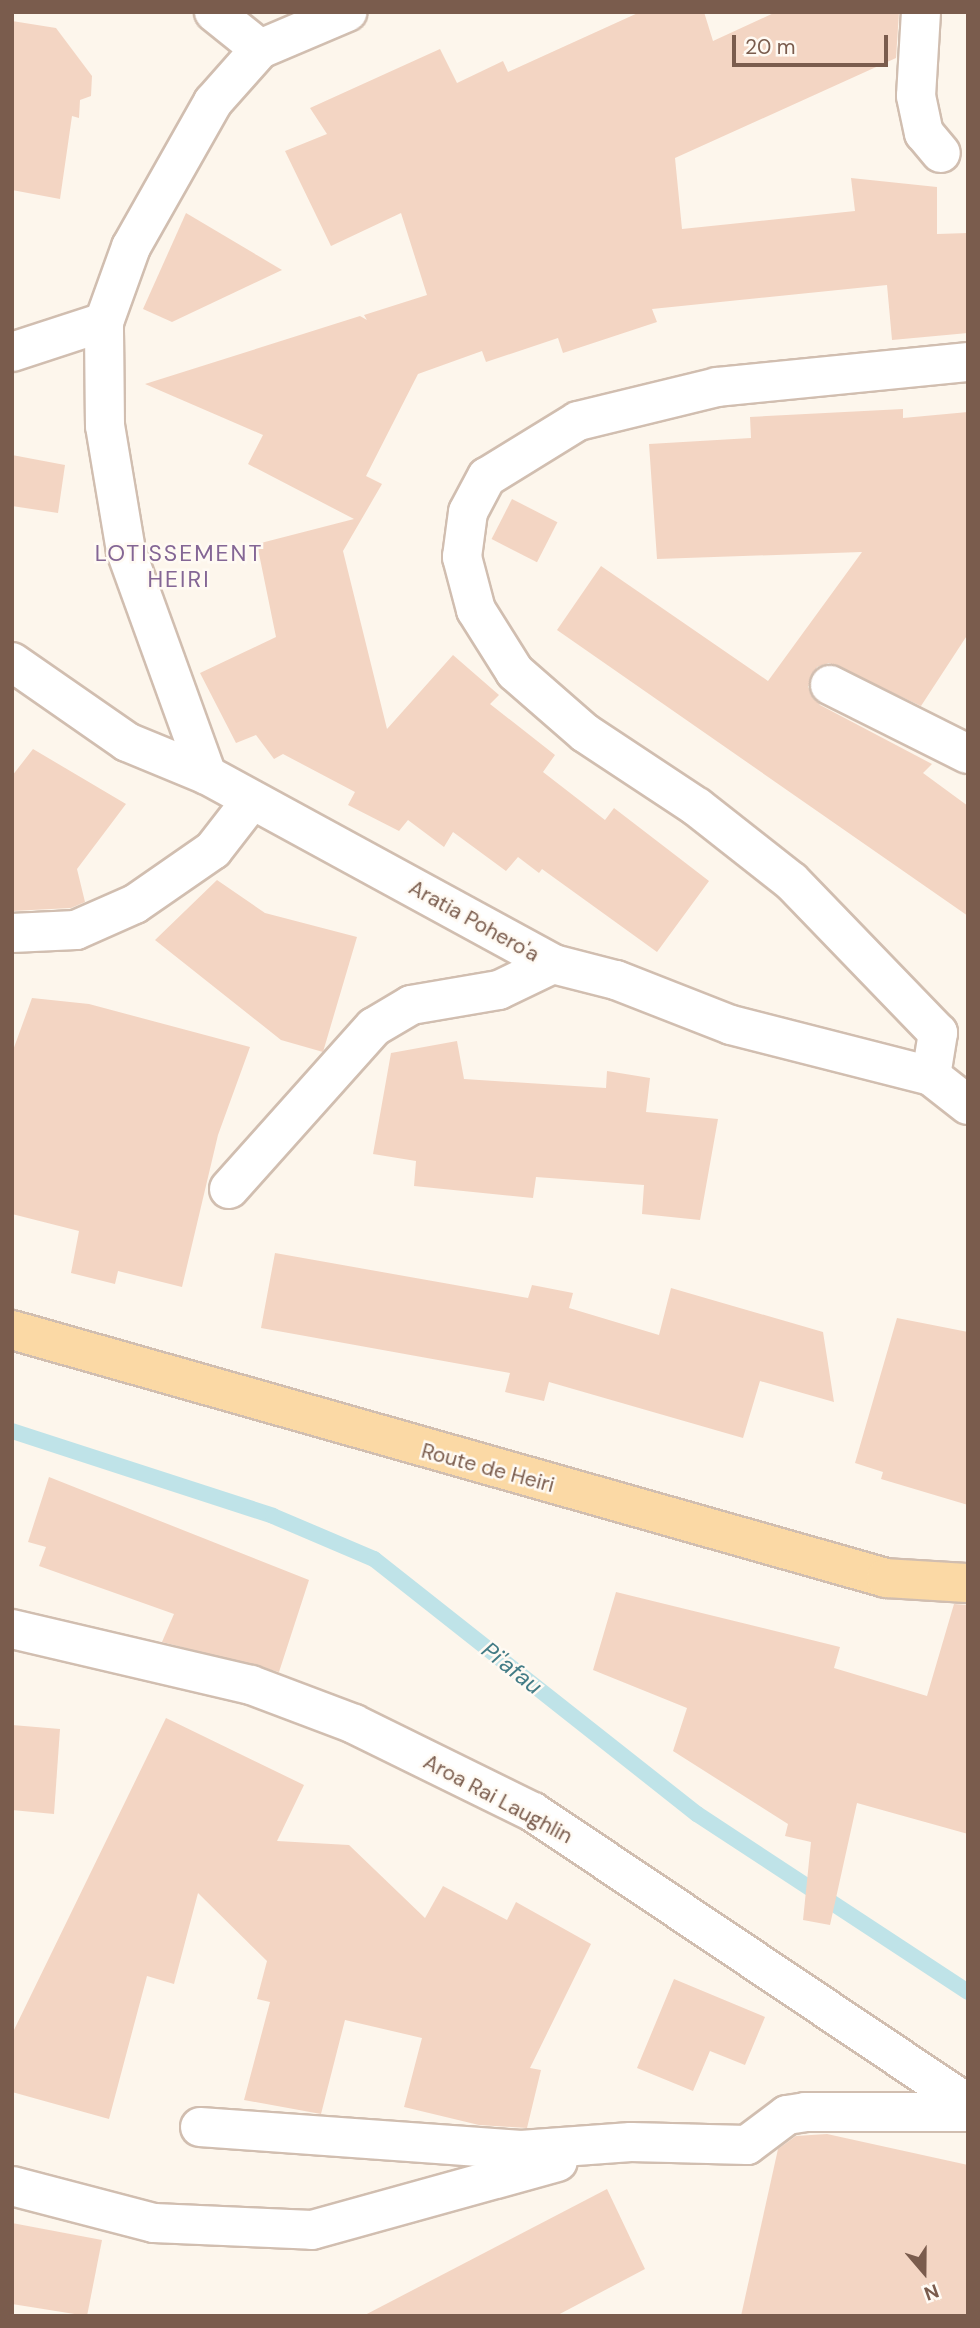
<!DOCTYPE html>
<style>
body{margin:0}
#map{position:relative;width:980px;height:2328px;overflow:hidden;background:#fdf6ec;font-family:"DM Sans",sans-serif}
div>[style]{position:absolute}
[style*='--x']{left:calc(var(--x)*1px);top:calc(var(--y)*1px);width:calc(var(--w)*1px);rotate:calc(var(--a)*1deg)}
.stream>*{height:16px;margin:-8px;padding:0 8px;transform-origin:8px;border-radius:8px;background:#bfe3e8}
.building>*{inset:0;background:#f3d5c3;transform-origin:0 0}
.roads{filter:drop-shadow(2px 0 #d1beb0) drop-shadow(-2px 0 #d1beb0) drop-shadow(0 2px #d1beb0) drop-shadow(0 -2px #d1beb0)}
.minor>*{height:38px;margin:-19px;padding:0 19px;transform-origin:19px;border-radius:19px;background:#fff}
.major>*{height:38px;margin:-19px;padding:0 19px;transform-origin:19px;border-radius:19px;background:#fbd9a5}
span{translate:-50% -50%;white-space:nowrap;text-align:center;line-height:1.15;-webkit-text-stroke:5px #fffaf3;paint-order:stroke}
.street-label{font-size:21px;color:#7a5c4d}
.neighbourhood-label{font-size:23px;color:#846695;letter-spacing:2px}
.water-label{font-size:23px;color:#437c86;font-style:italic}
.frame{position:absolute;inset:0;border:14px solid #7a5c4d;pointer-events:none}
.north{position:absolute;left:889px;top:2237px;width:70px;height:70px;-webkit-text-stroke:5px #fffaf3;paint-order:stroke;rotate:160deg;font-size:19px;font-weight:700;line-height:28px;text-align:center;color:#7a5c4d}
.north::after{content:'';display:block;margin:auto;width:24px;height:32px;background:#7a5c4d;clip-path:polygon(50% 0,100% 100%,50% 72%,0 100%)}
.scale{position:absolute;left:732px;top:35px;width:156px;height:32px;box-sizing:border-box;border:4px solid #7a5c4d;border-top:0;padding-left:9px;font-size:21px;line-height:24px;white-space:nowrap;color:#7a5c4d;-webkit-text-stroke:5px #fffaf3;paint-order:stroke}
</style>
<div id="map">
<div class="stream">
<div style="--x:12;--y:1431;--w:274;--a:18"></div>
<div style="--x:273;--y:1516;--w:110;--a:23.1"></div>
<div style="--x:374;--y:1559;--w:412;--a:38.3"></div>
<div style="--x:697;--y:1814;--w:324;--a:33.3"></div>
</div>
<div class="building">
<div style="clip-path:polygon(640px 12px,704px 12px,713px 41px,776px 12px,899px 12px,896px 58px,675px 158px,682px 229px,855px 211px,851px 178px,937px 187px,937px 234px,968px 233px,968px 333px,892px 340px,887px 285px,652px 309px,657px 322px,563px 353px,558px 338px,486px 362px,482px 351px,418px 374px,366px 476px,382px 484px,343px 551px,387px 729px,453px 655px,499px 695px,490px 704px,555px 755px,543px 772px,605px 820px,614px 808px,709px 881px,657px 952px,542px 869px,539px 873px,518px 857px,506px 871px,453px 832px,444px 847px,408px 820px,399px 831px,348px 805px,355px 792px,283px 754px,274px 759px,256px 735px,236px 743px,200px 673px,276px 637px,257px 544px,354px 519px,248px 464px,263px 435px,145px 384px,360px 316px,367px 320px,364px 315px,427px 295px,401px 213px,331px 246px,285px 151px,327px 134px,310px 108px,440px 49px,457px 83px,503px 61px,508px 72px)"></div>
<div style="clip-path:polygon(12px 21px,56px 28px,92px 76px,91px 96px,80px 100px,79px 118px,72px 116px,60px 199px,12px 190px)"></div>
<div style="clip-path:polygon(186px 213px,282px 270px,172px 322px,143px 309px)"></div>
<div style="clip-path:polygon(903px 409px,903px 418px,968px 412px,968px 634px,921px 706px,829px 663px,817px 667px,808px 687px,820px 705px,932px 764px,923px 773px,968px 806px,968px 916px,557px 630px,601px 566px,768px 681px,862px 552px,657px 559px,649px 444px,751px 438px,750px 417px)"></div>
<div style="clip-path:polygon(12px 455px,65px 465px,58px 513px,12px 506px)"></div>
<div style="left:512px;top:499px;width:51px;height:45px;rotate:27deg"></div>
<div style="clip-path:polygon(33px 749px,126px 804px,77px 869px,85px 902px,71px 908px,12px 911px,12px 776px)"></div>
<div style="clip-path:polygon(217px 880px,265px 913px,357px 937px,323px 1052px,281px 1040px,155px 940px)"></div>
<div style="clip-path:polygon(32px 998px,89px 1004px,250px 1047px,218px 1135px,182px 1287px,118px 1271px,115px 1284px,71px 1273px,79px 1231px,12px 1214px,12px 1053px)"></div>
<div style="clip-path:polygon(457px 1041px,464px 1079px,606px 1088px,607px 1071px,650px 1078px,646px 1112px,718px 1119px,700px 1220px,642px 1214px,644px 1185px,536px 1177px,533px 1198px,414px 1186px,416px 1161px,373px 1154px,391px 1053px)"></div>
<div style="clip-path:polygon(275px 1253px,528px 1298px,532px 1285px,573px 1293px,569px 1308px,659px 1335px,671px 1288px,823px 1332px,834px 1402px,760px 1381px,743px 1438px,549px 1382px,544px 1401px,505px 1392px,510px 1373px,261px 1328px)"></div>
<div style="clip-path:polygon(897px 1318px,968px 1332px,968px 1505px,881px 1479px,883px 1472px,855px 1463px)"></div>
<div style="clip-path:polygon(49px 1477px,309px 1580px,279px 1672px,162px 1642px,174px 1614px,39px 1566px,46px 1547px,28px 1542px)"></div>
<div style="clip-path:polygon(616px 1592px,840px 1647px,834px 1668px,927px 1696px,954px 1604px,968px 1605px,968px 1834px,857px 1803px,830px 1925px,803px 1920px,811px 1842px,785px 1836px,788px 1824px,673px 1751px,687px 1708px,593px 1670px)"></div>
<div style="clip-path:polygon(166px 1718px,304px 1785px,277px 1841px,349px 1845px,425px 1918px,443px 1886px,507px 1920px,516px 1902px,591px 1944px,530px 2068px,541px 2070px,527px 2128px,479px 2125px,404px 2107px,422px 2038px,345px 2020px,321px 2114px,244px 2100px,270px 2002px,257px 1999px,267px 1961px,198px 1893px,174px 1984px,147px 1976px,109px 2119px,12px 2092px,12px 2034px)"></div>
<div style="clip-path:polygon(12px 1725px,60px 1729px,54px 1814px,12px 1810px)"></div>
<div style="clip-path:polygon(674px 1979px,765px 2017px,745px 2065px,710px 2051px,693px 2091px,637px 2068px)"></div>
<div style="clip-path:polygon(827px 2134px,968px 2165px,968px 2316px,741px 2316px,778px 2149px,796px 2136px)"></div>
<div style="clip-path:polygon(607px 2189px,645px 2269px,556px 2316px,363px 2316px)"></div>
<div style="clip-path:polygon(12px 2223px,102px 2240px,87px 2316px,12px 2304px)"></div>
</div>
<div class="roads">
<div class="minor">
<div style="--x:214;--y:12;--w:59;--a:38.8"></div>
<div style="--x:921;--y:12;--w:84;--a:93.4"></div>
<div style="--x:916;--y:96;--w:38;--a:78"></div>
<div style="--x:924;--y:133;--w:26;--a:50"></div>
<div style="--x:12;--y:352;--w:97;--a:-18.1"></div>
<div style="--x:12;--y:662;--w:140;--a:34.8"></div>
<div style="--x:127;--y:742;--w:87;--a:22.4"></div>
<div style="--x:207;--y:775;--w:394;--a:28.6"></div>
<div style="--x:553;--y:964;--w:65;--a:14.3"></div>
<div style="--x:616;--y:980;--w:123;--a:21.4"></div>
<div style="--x:731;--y:1025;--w:206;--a:14.3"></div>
<div style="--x:931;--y:1076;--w:47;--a:38.1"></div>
<div style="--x:830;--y:685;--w:154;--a:26.6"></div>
<div style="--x:207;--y:775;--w:238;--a:-109.9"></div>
<div style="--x:126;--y:551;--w:127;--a:-99.5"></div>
<div style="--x:105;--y:426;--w:104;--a:-90.6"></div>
<div style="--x:104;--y:322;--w:80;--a:-70.2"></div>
<div style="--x:131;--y:247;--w:167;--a:-60.5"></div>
<div style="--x:213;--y:102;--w:71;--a:-48.4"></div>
<div style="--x:260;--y:49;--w:95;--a:-23"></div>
<div style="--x:12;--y:933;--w:64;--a:-2.7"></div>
<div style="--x:76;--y:930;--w:64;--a:-23.8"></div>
<div style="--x:135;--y:904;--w:95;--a:-34.7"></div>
<div style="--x:213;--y:850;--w:62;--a:-52.2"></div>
<div style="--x:931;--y:1076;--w:44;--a:-80.8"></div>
<div style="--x:938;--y:1033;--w:211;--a:-134"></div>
<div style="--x:791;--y:881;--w:120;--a:-141.8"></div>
<div style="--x:697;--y:807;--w:134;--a:-146.5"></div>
<div style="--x:585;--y:733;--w:93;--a:-138.9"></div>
<div style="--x:515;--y:672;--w:73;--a:-122.2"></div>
<div style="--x:476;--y:610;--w:55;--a:-104.8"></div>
<div style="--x:462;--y:557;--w:45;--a:-82.4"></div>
<div style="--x:468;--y:512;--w:40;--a:-62"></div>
<div style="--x:487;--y:477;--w:107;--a:-31.6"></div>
<div style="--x:578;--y:421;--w:143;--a:-13.7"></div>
<div style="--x:717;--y:387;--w:252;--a:-5.7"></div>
<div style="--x:229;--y:1189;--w:217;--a:-48.2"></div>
<div style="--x:374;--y:1027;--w:43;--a:-30.7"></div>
<div style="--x:411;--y:1005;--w:89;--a:-9.7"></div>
<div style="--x:499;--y:990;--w:60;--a:-25.7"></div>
<div style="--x:12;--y:1629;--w:245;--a:13.2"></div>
<div style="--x:251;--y:1685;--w:110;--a:20.7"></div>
<div style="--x:354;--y:1724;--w:199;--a:26.2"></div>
<div style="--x:533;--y:1812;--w:524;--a:33.87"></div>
<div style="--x:200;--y:2127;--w:322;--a:4.1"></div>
<div style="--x:521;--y:2150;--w:110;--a:-4.2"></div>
<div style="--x:631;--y:2142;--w:116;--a:1.5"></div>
<div style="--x:747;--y:2145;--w:50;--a:-36.9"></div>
<div style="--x:787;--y:2115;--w:18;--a:-9"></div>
<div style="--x:805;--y:2112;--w:163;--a:0"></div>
<div style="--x:12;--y:2186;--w:147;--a:14.6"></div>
<div style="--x:154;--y:2223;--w:158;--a:2.5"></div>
<div style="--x:312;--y:2230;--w:255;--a:-15.5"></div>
</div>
<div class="major">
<div style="--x:12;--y:1330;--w:909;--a:15.84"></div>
<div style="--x:886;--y:1578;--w:82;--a:3.5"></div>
</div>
</div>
<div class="street-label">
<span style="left:474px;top:921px;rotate:29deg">Aratia Pohero'a</span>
<span style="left:488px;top:1468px;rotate:15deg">Route de Heiri</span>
<span style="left:498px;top:1799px;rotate:28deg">Aroa Rai Laughlin</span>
</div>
<div class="neighbourhood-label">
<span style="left:179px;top:566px">LOTISSEMENT<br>HEIRI</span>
</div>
<div class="water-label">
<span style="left:512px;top:1668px;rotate:38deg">Pi'afau</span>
</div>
<div class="frame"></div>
<div class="north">N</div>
<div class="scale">20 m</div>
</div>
